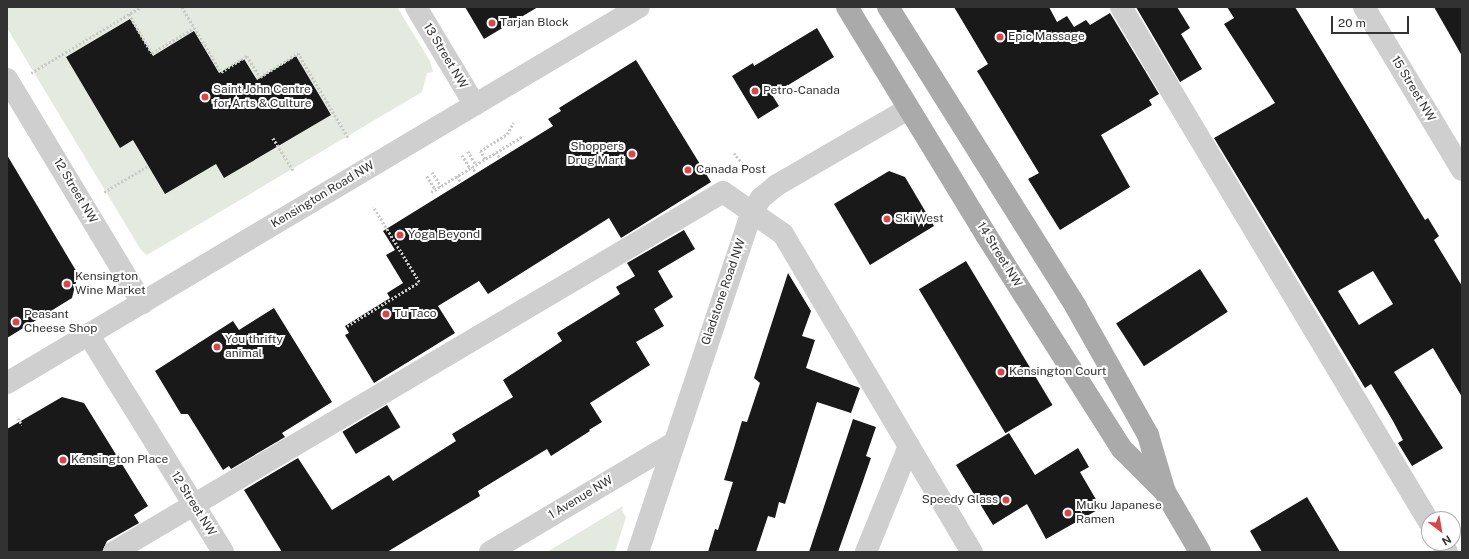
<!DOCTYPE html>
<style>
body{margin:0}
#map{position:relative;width:1469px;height:559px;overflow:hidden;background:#fff;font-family:"Public Sans",sans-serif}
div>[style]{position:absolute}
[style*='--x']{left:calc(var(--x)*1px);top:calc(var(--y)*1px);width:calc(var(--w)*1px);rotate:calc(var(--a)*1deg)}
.green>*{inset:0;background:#e4eadf}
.building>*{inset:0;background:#191919;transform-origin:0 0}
.path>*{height:2.5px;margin-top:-1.25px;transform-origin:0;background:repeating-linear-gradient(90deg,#c9c9c9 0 2px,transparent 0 4px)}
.minor>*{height:22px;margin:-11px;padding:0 11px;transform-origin:11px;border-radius:11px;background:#cfcfcf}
.major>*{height:22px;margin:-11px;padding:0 11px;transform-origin:11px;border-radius:11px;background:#aaa}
.dots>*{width:11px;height:11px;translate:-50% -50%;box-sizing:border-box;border:2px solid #fff;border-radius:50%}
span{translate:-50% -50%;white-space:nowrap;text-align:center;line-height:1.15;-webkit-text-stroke:4px #fff;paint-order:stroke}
.poi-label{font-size:12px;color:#323232}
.left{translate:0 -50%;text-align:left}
.right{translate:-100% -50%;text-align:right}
.street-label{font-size:12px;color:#323232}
.frame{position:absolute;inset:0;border:8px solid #323232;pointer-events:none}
.north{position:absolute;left:1421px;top:511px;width:40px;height:40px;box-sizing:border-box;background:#fff;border:1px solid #adadad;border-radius:50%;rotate:149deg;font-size:11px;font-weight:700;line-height:16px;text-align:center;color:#323232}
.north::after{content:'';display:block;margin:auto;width:14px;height:18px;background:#d6474b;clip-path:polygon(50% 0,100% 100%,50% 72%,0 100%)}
.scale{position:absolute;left:1331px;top:16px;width:78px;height:18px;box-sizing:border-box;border:2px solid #323232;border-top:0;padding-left:5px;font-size:12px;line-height:14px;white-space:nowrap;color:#323232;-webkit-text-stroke:3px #fff;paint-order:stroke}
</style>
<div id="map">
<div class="green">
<div style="clip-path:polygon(7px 7px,397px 7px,430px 61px,433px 72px,427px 73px,422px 92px,147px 255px,141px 250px,7px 28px)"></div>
<div style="clip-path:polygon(623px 506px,622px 510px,626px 517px,615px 552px,547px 552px)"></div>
</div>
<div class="building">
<div style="clip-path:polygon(465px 7px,538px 7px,484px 39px)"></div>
<div style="clip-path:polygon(954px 7px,1049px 7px,1057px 22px,1067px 16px,1074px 27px,1086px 20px,1090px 25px,1110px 13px,1159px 94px,1149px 100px,1152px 105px,1101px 135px,1130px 187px,1060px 230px,1028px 179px,1039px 173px,977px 71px,988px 64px)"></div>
<div style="clip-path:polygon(1136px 7px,1177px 7px,1190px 28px,1181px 34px,1202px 69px,1180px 82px)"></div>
<div style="clip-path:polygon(evenodd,1227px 7px,1295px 7px,1425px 220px,1428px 218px,1439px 236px,1434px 240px,1462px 286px,1462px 397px,1433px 348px,1394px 372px,1443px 448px,1412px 466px,1398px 443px,1403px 440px,1393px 421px,1371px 384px,1365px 388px,1214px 138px,1275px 103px,1224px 24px,1234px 18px,1227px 7px,1373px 271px,1393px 304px,1359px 325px,1338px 291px,1373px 271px)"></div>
<div style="clip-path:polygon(1434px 7px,1462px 7px,1462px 56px)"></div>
<div style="clip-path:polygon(130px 19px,153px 56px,194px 31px,219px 73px,244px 59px,257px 80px,296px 56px,331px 115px,224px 178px,216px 164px,165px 194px,133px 140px,120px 148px,66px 57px)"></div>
<div style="clip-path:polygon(817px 28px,834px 57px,772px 95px,779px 106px,758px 119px,732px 76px,753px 63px,754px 66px)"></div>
<div style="clip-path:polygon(636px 60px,711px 182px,621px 238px,609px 218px,488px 294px,479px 281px,438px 306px,455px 333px,374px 383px,345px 335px,349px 333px,345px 326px,390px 298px,387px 293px,403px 283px,386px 255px,395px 250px,383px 231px,553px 126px,548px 119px,561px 111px,559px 108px)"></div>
<div style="clip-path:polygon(7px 155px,78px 274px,72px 298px,7px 338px)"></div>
<div style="clip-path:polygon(889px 171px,905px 177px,934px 226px,870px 265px,834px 204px)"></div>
<div style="clip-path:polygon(684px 230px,695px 249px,658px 271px,673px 297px,654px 309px,664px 326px,636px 342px,650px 365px,590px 403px,602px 422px,589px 430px,590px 431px,551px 456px,547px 449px,478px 491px,480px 496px,387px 552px,282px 552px,244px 490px,298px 458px,332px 510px,389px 475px,393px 481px,456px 441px,452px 434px,513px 397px,503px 380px,562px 341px,557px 333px,620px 294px,616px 287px,635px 276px,627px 263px)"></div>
<div style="left:966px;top:261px;width:168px;height:55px;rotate:59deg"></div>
<div style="left:1200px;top:269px;width:51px;height:100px;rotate:57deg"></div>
<div style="clip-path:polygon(788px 273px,811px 311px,802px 336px,815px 340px,806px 368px,860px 388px,851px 413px,817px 402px,785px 504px,779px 502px,775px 518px,768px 516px,756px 552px,708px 552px,715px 529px,718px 530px,733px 482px,724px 480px,734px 448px,742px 421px,747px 422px,760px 383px,754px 378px)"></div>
<div style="clip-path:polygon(274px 308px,332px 402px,282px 433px,285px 437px,231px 469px,229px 466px,223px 470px,188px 414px,181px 414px,155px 371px,233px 321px,239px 330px)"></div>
<div style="clip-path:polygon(62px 397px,84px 403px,148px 506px,134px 515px,139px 523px,107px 541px,102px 552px,7px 552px,7px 429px)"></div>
<div style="left:387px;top:405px;width:26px;height:52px;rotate:59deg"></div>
<div style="clip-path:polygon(853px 419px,876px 427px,866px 456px,871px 458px,862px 484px,838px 552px,809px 552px)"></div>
<div style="clip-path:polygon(1009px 433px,1035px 475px,1078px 448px,1089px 467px,1080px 472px,1101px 508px,1046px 539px,1027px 504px,993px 525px,956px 465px)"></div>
<div style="clip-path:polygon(1307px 497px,1340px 552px,1262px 552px,1250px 531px)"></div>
</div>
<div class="path">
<div style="--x:182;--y:7;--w:76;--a:59"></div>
<div style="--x:221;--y:72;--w:31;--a:-32"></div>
<div style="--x:247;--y:56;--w:25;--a:58"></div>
<div style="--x:260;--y:77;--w:45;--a:-32.3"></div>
<div style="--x:298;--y:53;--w:100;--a:59.3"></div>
<div style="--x:129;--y:14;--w:45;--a:59.5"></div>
<div style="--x:152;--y:53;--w:49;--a:-30.8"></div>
<div style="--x:31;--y:73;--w:128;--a:-31"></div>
<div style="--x:273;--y:138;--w:40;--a:58"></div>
<div style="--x:468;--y:151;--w:16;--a:60"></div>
<div style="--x:496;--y:152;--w:7;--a:56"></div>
<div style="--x:734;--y:153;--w:27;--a:51"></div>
<div style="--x:462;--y:155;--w:15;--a:58"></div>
<div style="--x:485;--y:159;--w:9;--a:-122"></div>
<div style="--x:480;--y:151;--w:32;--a:-32"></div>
<div style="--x:507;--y:134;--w:13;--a:-61"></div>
<div style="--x:472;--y:166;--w:8;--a:60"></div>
<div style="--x:432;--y:172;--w:17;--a:57"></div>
<div style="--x:427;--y:176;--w:15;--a:58"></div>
<div style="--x:457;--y:176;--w:7;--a:56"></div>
<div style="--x:104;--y:192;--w:51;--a:-30.6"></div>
<div style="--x:431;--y:192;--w:108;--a:-31.3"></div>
<div style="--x:347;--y:326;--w:84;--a:-31.4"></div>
<div style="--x:419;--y:282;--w:88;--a:-121.5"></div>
<div style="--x:18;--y:418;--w:8;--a:60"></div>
</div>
<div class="minor">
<div style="--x:416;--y:7;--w:114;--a:59"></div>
<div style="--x:1121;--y:7;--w:600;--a:59.12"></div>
<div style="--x:1364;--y:7;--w:190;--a:59"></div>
<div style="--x:7;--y:79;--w:262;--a:58.9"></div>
<div style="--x:88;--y:334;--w:256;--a:58.2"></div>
<div style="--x:7;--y:383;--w:735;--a:-30.75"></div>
<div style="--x:1442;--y:543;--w:10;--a:61"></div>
<div style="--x:114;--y:552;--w:707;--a:-30.59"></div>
<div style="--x:723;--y:192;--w:73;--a:35"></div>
<div style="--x:783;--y:234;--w:370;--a:59.3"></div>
<div style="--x:490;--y:552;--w:212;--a:-30.7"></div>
<div style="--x:638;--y:552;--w:356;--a:-71.5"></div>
<div style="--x:751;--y:214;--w:19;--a:-58"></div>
<div style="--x:761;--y:198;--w:21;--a:-39"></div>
<div style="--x:777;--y:185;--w:151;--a:-30.1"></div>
<div style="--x:866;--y:552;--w:114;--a:-67.9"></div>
</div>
<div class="major">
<div style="--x:847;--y:7;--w:267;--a:58.6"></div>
<div style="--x:986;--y:235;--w:254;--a:57.6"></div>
<div style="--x:1122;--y:449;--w:61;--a:45"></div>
<div style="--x:1165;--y:492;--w:69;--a:59.7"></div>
<div style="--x:888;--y:7;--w:354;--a:57.9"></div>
<div style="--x:1076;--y:307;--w:147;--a:60.6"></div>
<div style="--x:1148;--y:435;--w:56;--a:73.5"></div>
</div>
<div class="dots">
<div style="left:492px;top:23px;background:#d6474b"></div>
<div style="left:1000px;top:37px;background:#d6474b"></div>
<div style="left:755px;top:91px;background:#d6474b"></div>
<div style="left:205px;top:97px;background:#d6474b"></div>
<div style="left:632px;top:154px;background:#d6474b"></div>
<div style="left:688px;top:170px;background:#d6474b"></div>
<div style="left:887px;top:219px;background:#d6474b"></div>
<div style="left:400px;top:235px;background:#d6474b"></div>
<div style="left:67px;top:284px;background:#d6474b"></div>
<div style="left:386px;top:314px;background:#d6474b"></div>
<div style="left:16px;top:322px;background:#d6474b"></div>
<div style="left:217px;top:347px;background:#d6474b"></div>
<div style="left:1001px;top:372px;background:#d6474b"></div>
<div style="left:63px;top:460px;background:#d6474b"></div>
<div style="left:1006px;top:500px;background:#d6474b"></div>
<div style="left:1068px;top:513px;background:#d6474b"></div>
</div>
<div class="poi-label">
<span class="left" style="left:500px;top:23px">Tarjan Block</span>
<span class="left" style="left:1008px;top:37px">Epic Massage</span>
<span class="left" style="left:213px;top:97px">Saint John Centre<br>for Arts &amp; Culture</span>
<span class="left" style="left:763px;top:91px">Petro-Canada</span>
<span class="right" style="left:624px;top:154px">Shoppers<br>Drug Mart</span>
<span class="left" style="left:696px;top:170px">Canada Post</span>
<span class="left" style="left:895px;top:219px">Ski West</span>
<span class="left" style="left:408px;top:235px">Yoga Beyond</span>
<span class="left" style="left:75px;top:284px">Kensington<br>Wine Market</span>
<span class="left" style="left:394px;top:314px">Tu Taco</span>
<span class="left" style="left:24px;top:322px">Peasant<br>Cheese Shop</span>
<span class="left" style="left:225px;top:347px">You thrifty<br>animal</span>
<span class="left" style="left:1009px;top:372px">Kensington Court</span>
<span class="left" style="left:71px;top:460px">Kensington Place</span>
<span class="right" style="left:998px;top:500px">Speedy Glass</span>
<span class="left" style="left:1076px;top:513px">Muku Japanese<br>Ramen</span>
</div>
<div class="street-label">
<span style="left:445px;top:56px;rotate:59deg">13 Street NW</span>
<span style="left:1413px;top:89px;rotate:59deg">15 Street NW</span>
<span style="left:75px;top:191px;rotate:59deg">12 Street NW</span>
<span style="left:323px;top:195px;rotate:-31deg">Kensington Road NW</span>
<span style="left:999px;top:255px;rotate:58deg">14 Street NW</span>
<span style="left:724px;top:292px;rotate:-71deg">Gladstone Road NW</span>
<span style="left:581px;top:498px;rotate:-31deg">1 Avenue NW</span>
<span style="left:193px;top:504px;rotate:58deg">12 Street NW</span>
</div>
<div class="frame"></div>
<div class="north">N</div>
<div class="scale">20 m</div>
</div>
